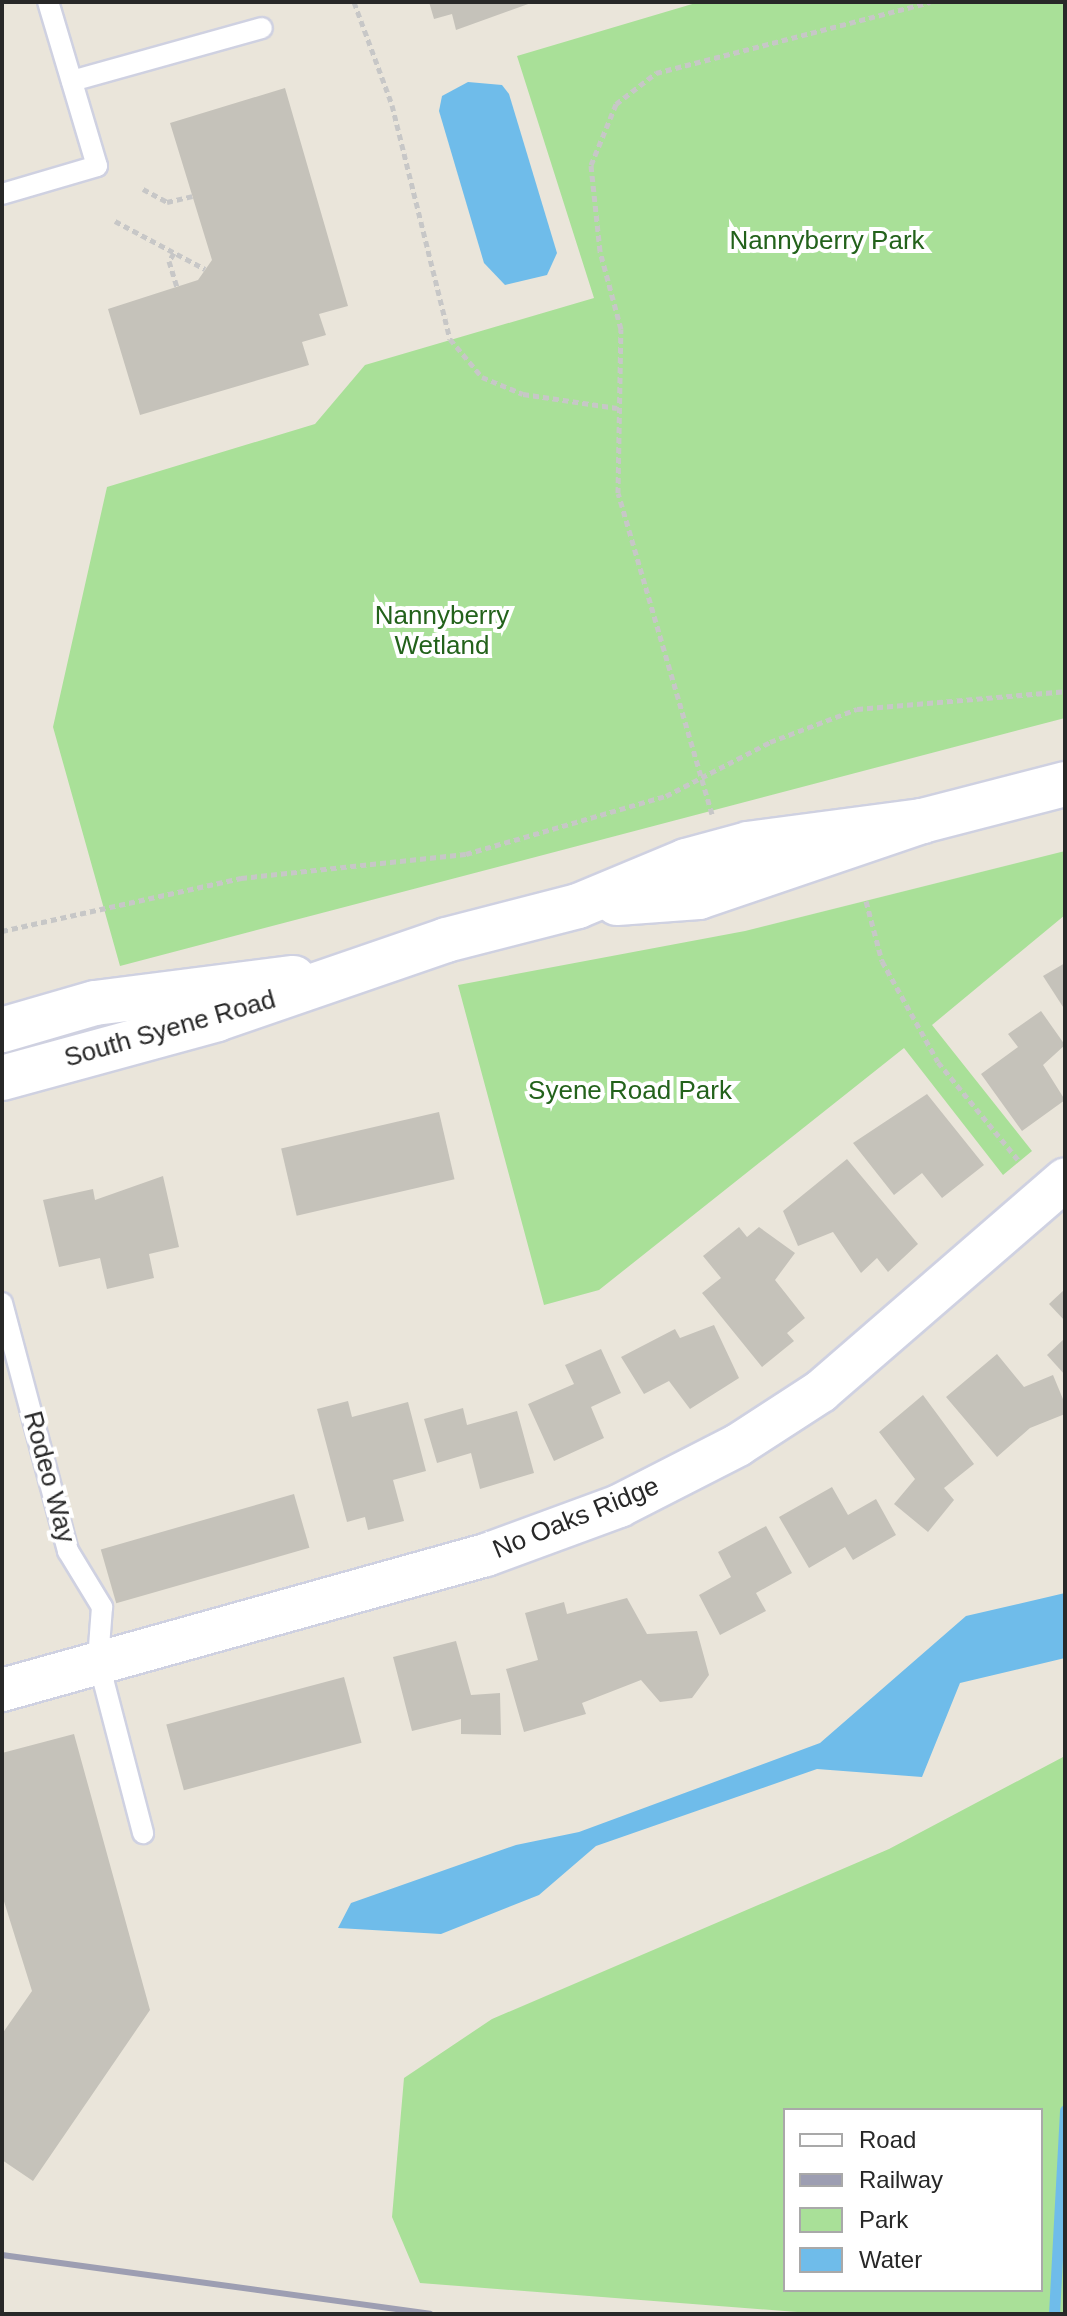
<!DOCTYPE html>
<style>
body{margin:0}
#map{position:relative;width:1067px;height:2316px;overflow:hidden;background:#eae5da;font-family:Helvetica,sans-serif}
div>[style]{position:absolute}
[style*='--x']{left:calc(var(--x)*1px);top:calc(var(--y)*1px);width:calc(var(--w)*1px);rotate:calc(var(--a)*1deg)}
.green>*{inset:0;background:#a9e098}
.water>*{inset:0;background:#6fbcea}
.stream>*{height:11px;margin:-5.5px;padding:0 5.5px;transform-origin:5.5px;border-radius:5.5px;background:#6fbcea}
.building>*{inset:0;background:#c5c2ba;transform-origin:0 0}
.path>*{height:5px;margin-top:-2.5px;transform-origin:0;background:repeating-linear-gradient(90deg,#c7c7c7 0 6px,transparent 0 10px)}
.roads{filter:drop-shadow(2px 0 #cfd1e1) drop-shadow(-2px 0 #cfd1e1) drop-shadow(0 2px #cfd1e1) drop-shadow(0 -2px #cfd1e1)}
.service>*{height:20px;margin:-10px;padding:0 10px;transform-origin:10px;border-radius:10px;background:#fff}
.minor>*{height:42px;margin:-21px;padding:0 21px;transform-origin:21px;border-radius:21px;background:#fff}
.tertiary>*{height:44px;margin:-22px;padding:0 22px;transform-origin:22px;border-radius:22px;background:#fff}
.rail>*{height:6px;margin:-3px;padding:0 3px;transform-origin:3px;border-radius:3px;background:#9d9eb2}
span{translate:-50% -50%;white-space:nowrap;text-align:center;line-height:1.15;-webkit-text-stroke:8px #fff;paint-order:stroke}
.park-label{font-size:26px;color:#23621b}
.street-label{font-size:26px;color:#282828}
.frame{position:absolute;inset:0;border:4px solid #282828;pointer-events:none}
.legend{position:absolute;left:783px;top:2108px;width:260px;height:184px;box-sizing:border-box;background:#fff;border:2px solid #a9a9a9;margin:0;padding:10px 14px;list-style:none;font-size:24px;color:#282828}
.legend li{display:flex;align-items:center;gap:16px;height:40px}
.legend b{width:40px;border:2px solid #a9a9a9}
</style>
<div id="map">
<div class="green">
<div style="clip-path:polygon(699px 2px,1065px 2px,1065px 718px,120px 966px,53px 727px,107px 487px,315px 424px,365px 365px,594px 298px,517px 56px)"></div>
<div style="clip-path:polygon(1065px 851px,1065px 915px,932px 1025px,1032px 1151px,1003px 1175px,904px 1048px,599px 1290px,544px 1305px,458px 985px,745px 931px)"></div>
<div style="clip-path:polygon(evenodd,1065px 1756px,1065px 2314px,823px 2314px,420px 2283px,392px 2217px,404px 2078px,492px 2019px,889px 1849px,1065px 1756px,785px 2110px,1041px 2110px,1041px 2290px,785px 2290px,785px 2110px)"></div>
</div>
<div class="water">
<div style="clip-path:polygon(468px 82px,502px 85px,509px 94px,557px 253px,547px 275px,505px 285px,484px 263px,439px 111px,442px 96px)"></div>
<div style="clip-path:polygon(1065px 1593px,1065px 1658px,960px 1683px,922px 1777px,817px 1769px,596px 1846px,539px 1895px,441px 1934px,338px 1928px,351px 1903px,516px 1845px,579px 1832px,820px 1743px,966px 1616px)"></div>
</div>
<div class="stream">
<div style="--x:1054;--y:2314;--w:204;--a:-86.9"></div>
</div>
<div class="building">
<div style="clip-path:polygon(429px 2px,531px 2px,531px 3px,456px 30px,452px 14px,434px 19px)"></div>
<div style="clip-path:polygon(285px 88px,348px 306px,319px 314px,326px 335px,302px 342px,309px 365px,140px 415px,108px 309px,198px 280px,212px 260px,170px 123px)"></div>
<div style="clip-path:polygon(1065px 963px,1065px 1010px,1043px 976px)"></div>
<div style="clip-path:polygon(1041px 1011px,1065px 1045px,1043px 1065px,1065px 1100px,1022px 1131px,981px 1074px,1018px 1047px,1008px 1034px)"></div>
<div style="clip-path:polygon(927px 1094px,984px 1165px,942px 1198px,922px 1173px,894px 1195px,853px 1143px)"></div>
<div style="left:439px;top:1112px;width:69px;height:162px;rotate:77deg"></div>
<div style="clip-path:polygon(847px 1159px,918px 1244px,888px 1272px,877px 1258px,861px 1273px,833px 1232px,798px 1246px,783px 1211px)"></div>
<div style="clip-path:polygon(163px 1176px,179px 1247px,149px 1254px,154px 1278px,107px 1289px,100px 1258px,59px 1267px,43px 1200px,93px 1189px,95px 1200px)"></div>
<div style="clip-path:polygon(739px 1227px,747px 1237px,759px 1227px,795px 1253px,775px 1280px,805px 1318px,787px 1333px,794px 1341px,762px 1367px,702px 1293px,721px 1278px,703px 1256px)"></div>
<div style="clip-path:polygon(1065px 1289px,1065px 1321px,1049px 1304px)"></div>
<div style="clip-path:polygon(714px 1325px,739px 1378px,690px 1409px,669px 1381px,644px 1394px,621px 1357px,675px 1329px,680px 1338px)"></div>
<div style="clip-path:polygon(1065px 1338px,1065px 1375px,1047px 1355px)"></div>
<div style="clip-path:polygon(601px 1349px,621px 1393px,591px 1407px,604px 1438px,554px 1461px,528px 1404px,574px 1384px,565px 1365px)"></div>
<div style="clip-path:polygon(997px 1354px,1024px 1387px,1053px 1375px,1065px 1404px,1065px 1414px,1030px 1428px,997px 1457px,946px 1397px)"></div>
<div style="clip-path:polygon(923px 1395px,974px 1464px,944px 1488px,954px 1500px,928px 1532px,894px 1504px,915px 1479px,879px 1432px)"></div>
<div style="clip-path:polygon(348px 1401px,352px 1417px,408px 1402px,426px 1471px,393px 1480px,404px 1521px,368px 1530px,365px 1517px,347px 1522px,317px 1409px)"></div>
<div style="clip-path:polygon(463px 1408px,467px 1425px,517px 1411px,534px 1473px,480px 1489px,471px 1453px,437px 1463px,424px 1419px)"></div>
<div style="clip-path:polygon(832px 1487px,848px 1515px,876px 1499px,896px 1535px,853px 1560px,845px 1547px,809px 1568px,779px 1517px)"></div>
<div style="left:294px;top:1494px;width:56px;height:201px;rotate:74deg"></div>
<div style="clip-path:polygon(766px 1526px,792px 1573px,756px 1593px,766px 1611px,720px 1635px,699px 1595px,731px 1577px,718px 1552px)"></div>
<div style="clip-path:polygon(627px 1598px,647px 1634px,697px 1631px,709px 1675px,692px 1698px,660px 1702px,641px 1680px,582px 1703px,586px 1714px,524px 1732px,506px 1669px,538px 1660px,525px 1613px,564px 1602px,567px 1614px)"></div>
<div style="clip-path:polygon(456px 1641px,471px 1695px,500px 1693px,501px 1735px,461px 1734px,461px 1719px,412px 1731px,393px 1657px)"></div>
<div style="left:344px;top:1677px;width:68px;height:184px;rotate:75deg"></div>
<div style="clip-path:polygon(74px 1734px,150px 2010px,33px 2181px,2px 2160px,2px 2034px,32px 1991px,2px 1895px,2px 1753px)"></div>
</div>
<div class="path">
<div style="--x:354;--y:2;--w:110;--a:69.7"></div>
<div style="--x:392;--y:105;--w:241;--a:76.1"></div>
<div style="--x:450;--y:339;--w:50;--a:49.9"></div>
<div style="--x:482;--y:377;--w:44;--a:22.5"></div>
<div style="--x:523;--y:394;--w:95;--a:8.5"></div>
<div style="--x:143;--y:189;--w:27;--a:28"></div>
<div style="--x:167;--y:202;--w:26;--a:-13"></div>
<div style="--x:115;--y:221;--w:102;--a:28.1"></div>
<div style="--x:174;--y:253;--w:9;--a:122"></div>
<div style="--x:169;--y:261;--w:27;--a:73"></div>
<div style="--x:712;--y:814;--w:334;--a:-106.3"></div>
<div style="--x:618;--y:493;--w:164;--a:-89"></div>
<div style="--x:621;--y:329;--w:81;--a:-105.1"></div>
<div style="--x:600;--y:251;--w:86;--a:-96"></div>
<div style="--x:591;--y:165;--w:66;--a:-67.7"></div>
<div style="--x:616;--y:104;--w:51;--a:-37.8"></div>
<div style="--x:656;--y:73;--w:283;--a:-14.5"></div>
<div style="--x:866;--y:901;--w:62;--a:75.1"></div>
<div style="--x:882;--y:961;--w:115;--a:61"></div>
<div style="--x:938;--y:1062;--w:128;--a:50.7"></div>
<div style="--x:2;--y:931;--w:245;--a:-12.5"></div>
<div style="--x:241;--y:878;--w:226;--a:-6.1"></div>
<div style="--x:466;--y:854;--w:208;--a:-16.2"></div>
<div style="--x:666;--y:796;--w:117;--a:-27.4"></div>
<div style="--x:770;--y:742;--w:93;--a:-20.8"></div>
<div style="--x:857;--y:709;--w:209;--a:-4.9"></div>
</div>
<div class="roads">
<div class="service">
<div style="--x:72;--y:81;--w:197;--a:-15.6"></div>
<div style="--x:2;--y:194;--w:99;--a:-16.4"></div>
<div style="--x:97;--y:166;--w:171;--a:-106.6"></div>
<div style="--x:2;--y:1303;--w:257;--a:75.1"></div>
<div style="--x:68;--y:1551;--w:66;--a:58.7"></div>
<div style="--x:102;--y:1607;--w:53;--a:94.3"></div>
<div style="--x:98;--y:1660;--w:179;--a:75.4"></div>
</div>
<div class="minor">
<div style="--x:2;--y:1690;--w:502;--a:-15.59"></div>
<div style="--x:486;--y:1555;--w:142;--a:-20.2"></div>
<div style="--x:619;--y:1506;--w:134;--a:-27.1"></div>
<div style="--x:738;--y:1445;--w:99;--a:-33"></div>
<div style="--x:821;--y:1391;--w:323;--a:-40.9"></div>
</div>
<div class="tertiary">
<div style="--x:617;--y:903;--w:82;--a:-4.2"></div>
<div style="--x:699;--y:897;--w:236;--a:-18.8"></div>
<div style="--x:922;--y:821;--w:148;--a:-14.5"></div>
<div style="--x:2;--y:1030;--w:97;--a:-16.2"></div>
<div style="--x:95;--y:1003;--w:200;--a:-7.2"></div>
<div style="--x:2;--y:1078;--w:223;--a:-15.3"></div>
<div style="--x:217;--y:1019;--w:242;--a:-19"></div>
<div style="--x:446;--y:940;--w:136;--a:-14.4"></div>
<div style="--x:578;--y:906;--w:117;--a:-22.6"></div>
<div style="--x:686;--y:861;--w:64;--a:-15.3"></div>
<div style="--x:748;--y:844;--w:176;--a:-7.5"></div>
</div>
</div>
<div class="rail">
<div style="--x:2;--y:2255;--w:432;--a:7.8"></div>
</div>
<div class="park-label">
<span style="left:827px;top:241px">Nannyberry Park</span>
<span style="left:442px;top:631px">Nannyberry<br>Wetland</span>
<span style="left:630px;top:1091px">Syene Road Park</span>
</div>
<div class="street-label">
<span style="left:170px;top:1029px;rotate:-16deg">South Syene Road</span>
<span style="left:49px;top:1477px;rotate:75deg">Rodeo Way</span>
<span style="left:576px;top:1518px;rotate:-22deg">No Oaks Ridge</span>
</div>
<div class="frame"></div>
<ul class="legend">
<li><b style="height:10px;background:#fff"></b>Road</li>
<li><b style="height:10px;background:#9d9eb2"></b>Railway</li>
<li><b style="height:22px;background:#a9e098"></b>Park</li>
<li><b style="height:22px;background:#6fbcea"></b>Water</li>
</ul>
</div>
